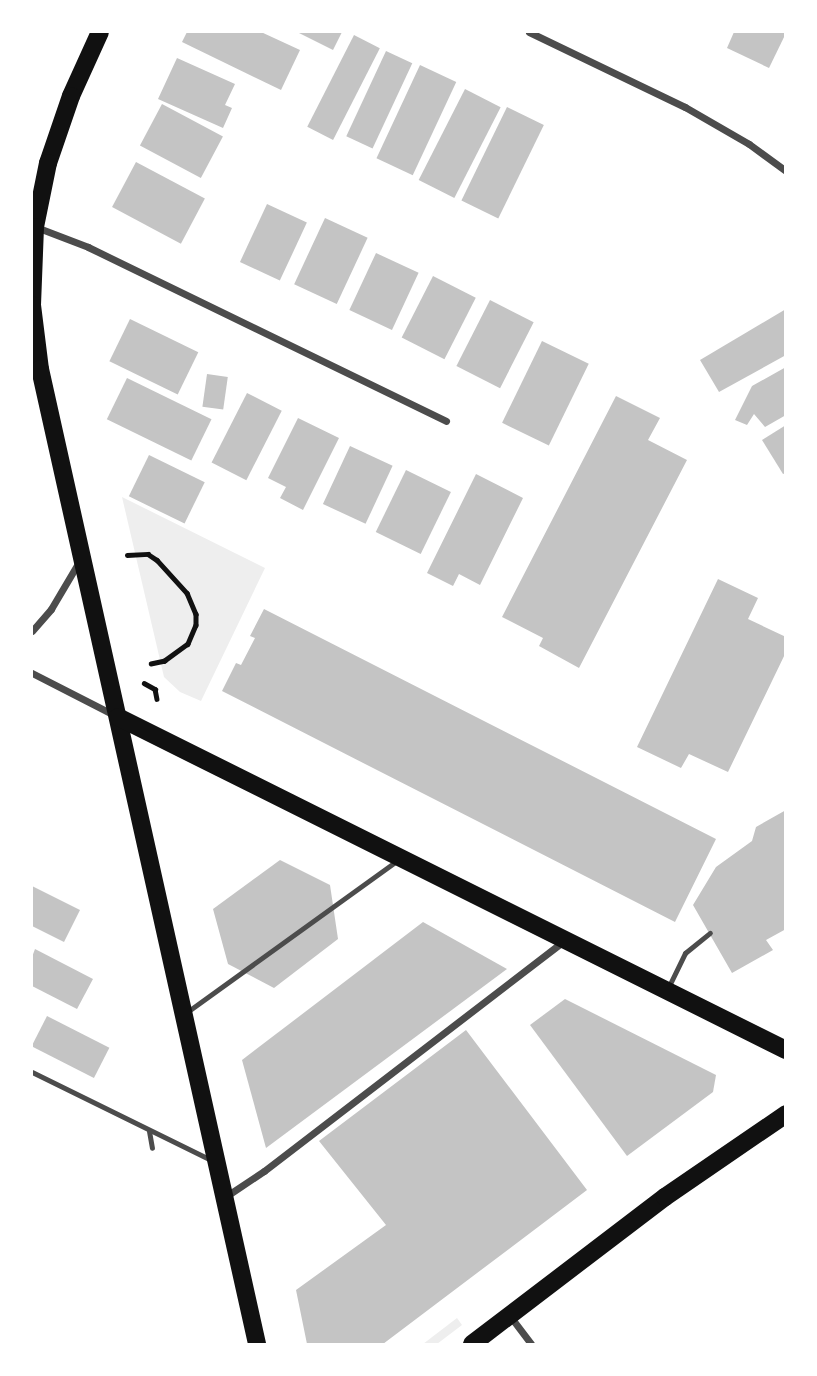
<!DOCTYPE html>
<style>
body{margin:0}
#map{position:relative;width:817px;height:1376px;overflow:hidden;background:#fff;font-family:Overpass,sans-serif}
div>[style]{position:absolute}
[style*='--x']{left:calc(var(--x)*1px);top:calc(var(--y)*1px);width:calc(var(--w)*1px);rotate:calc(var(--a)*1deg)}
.green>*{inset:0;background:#eee}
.building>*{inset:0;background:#c4c4c4;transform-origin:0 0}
.path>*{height:4.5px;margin:-2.25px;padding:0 2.25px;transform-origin:2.25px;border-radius:2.25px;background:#111}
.service>*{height:5px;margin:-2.5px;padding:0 2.5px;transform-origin:2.5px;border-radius:2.5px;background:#4c4c4c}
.minor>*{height:7px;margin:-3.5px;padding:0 3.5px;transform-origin:3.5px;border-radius:3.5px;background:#4c4c4c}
.primary>*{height:18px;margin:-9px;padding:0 9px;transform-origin:9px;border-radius:9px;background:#111}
span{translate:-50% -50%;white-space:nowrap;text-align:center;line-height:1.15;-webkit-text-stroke:5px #fff;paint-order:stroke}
.frame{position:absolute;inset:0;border:33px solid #fff;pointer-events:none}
</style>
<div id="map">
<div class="green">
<div style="clip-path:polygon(122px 497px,265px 568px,201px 701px,180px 692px,164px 677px)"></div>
<div style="clip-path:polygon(457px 1318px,462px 1325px,437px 1344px,423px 1344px)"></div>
</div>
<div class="building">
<div style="clip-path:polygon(187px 32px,261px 32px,300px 50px,281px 90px,182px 42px)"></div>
<div style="clip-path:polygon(297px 32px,342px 32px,333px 50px)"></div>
<div style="clip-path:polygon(734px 32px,786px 32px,786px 33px,769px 68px,727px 48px)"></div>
<div style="left:354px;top:35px;width:29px;height:103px;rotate:27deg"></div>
<div style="left:386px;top:51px;width:29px;height:94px;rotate:25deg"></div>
<div style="clip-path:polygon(177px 58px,235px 84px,225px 105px,232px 108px,223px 128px,158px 99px)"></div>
<div style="left:420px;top:65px;width:40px;height:103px;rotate:25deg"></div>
<div style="left:465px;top:89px;width:40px;height:102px;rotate:27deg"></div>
<div style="left:162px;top:104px;width:69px;height:47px;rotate:28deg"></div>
<div style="left:507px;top:107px;width:41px;height:104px;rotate:26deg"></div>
<div style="left:136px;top:162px;width:78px;height:51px;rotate:28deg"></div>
<div style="left:267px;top:204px;width:44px;height:64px;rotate:25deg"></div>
<div style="left:325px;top:218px;width:47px;height:73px;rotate:25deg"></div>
<div style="left:376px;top:253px;width:47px;height:63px;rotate:25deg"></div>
<div style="left:433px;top:276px;width:48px;height:69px;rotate:27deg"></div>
<div style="left:490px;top:300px;width:49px;height:74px;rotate:27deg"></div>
<div style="clip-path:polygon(786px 309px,786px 355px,719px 392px,700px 360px)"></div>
<div style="left:130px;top:319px;width:76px;height:47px;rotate:26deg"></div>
<div style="left:542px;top:341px;width:52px;height:91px;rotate:26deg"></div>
<div style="clip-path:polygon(786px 367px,786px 415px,765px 427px,754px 414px,747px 425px,735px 420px,752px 386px)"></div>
<div style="left:207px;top:374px;width:21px;height:33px;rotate:8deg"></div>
<div style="left:127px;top:378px;width:94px;height:46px;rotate:26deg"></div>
<div style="left:247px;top:393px;width:39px;height:78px;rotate:27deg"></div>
<div style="clip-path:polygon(616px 396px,660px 418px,648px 440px,687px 460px,579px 668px,539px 646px,543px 638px,502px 617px)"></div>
<div style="clip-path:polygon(298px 418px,339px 438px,303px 510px,280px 498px,286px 487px,268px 478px)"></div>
<div style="clip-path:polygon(786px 425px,786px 473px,783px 474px,762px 440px)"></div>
<div style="left:350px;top:446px;width:47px;height:64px;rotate:25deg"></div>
<div style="left:149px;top:455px;width:62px;height:46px;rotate:26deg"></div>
<div style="left:406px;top:470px;width:50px;height:69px;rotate:26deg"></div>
<div style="clip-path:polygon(476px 474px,523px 498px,480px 585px,459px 574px,453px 586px,427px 573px)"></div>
<div style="clip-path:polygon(718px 579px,758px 598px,748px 619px,786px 637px,786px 652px,728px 772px,689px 754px,681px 768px,637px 747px)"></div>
<div style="clip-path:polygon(264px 609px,716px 839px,675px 922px,222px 691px,236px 663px,241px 665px,255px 638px,250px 636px)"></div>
<div style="clip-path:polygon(786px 810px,786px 929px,766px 940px,773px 950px,732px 973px,693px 905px,716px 867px,752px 841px,756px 827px)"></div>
<div style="clip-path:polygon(280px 860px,330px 885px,338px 939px,274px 988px,228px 964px,213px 909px)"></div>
<div style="clip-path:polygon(32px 886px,80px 910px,64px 942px,32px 926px)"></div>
<div style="clip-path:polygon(423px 922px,507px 969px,266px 1148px,242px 1060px)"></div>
<div style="clip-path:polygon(35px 949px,93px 979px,77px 1009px,32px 986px,32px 957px)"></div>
<div style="clip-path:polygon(565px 999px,716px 1075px,713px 1092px,627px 1156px,530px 1025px)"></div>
<div style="left:47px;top:1016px;width:70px;height:34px;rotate:27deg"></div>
<div style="clip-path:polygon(466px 1030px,587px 1190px,383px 1344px,307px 1344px,296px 1290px,386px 1225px,319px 1141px)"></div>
</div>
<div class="path">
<div style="--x:127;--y:555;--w:21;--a:-3"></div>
<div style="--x:148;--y:554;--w:11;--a:34"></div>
<div style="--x:157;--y:560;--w:45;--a:47.7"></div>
<div style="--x:187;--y:593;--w:23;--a:67"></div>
<div style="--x:196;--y:614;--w:11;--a:90"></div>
<div style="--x:196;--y:625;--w:21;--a:113"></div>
<div style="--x:188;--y:644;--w:29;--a:144"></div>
<div style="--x:165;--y:661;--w:14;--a:168"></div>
<div style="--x:144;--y:683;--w:13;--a:29"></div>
<div style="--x:155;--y:689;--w:10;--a:79"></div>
</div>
<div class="service">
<div style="--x:668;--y:988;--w:39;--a:-64"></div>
<div style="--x:685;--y:953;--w:32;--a:-39"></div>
<div style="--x:187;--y:1012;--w:260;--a:-35.8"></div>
<div style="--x:32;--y:1072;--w:199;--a:26.2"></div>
<div style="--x:149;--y:1131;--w:17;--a:80"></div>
</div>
<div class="minor">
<div style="--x:529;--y:32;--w:173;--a:25.7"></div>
<div style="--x:685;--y:107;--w:74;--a:30"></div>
<div style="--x:749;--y:144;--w:46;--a:36.1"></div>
<div style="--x:36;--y:227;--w:56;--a:21"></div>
<div style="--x:88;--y:247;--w:398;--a:25.9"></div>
<div style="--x:32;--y:631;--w:29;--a:-49"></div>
<div style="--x:51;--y:609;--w:57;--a:-59.4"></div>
<div style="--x:32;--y:673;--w:92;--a:27.1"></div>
<div style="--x:225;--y:1197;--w:47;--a:-33.7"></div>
<div style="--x:264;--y:1171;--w:378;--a:-37.5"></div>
<div style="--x:510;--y:1316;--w:35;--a:53"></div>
</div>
<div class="primary">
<div style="--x:100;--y:32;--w:70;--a:114.4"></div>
<div style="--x:71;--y:96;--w:71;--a:108.9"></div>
<div style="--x:48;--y:163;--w:65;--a:101.5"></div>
<div style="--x:35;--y:227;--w:78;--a:92.2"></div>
<div style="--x:32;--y:305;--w:64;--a:82.9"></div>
<div style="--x:40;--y:369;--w:999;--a:77.45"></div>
<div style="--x:118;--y:717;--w:746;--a:26.5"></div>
<div style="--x:472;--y:1344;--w:243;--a:-37.3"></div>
<div style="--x:665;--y:1197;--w:147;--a:-34.4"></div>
</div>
<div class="frame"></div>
</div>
